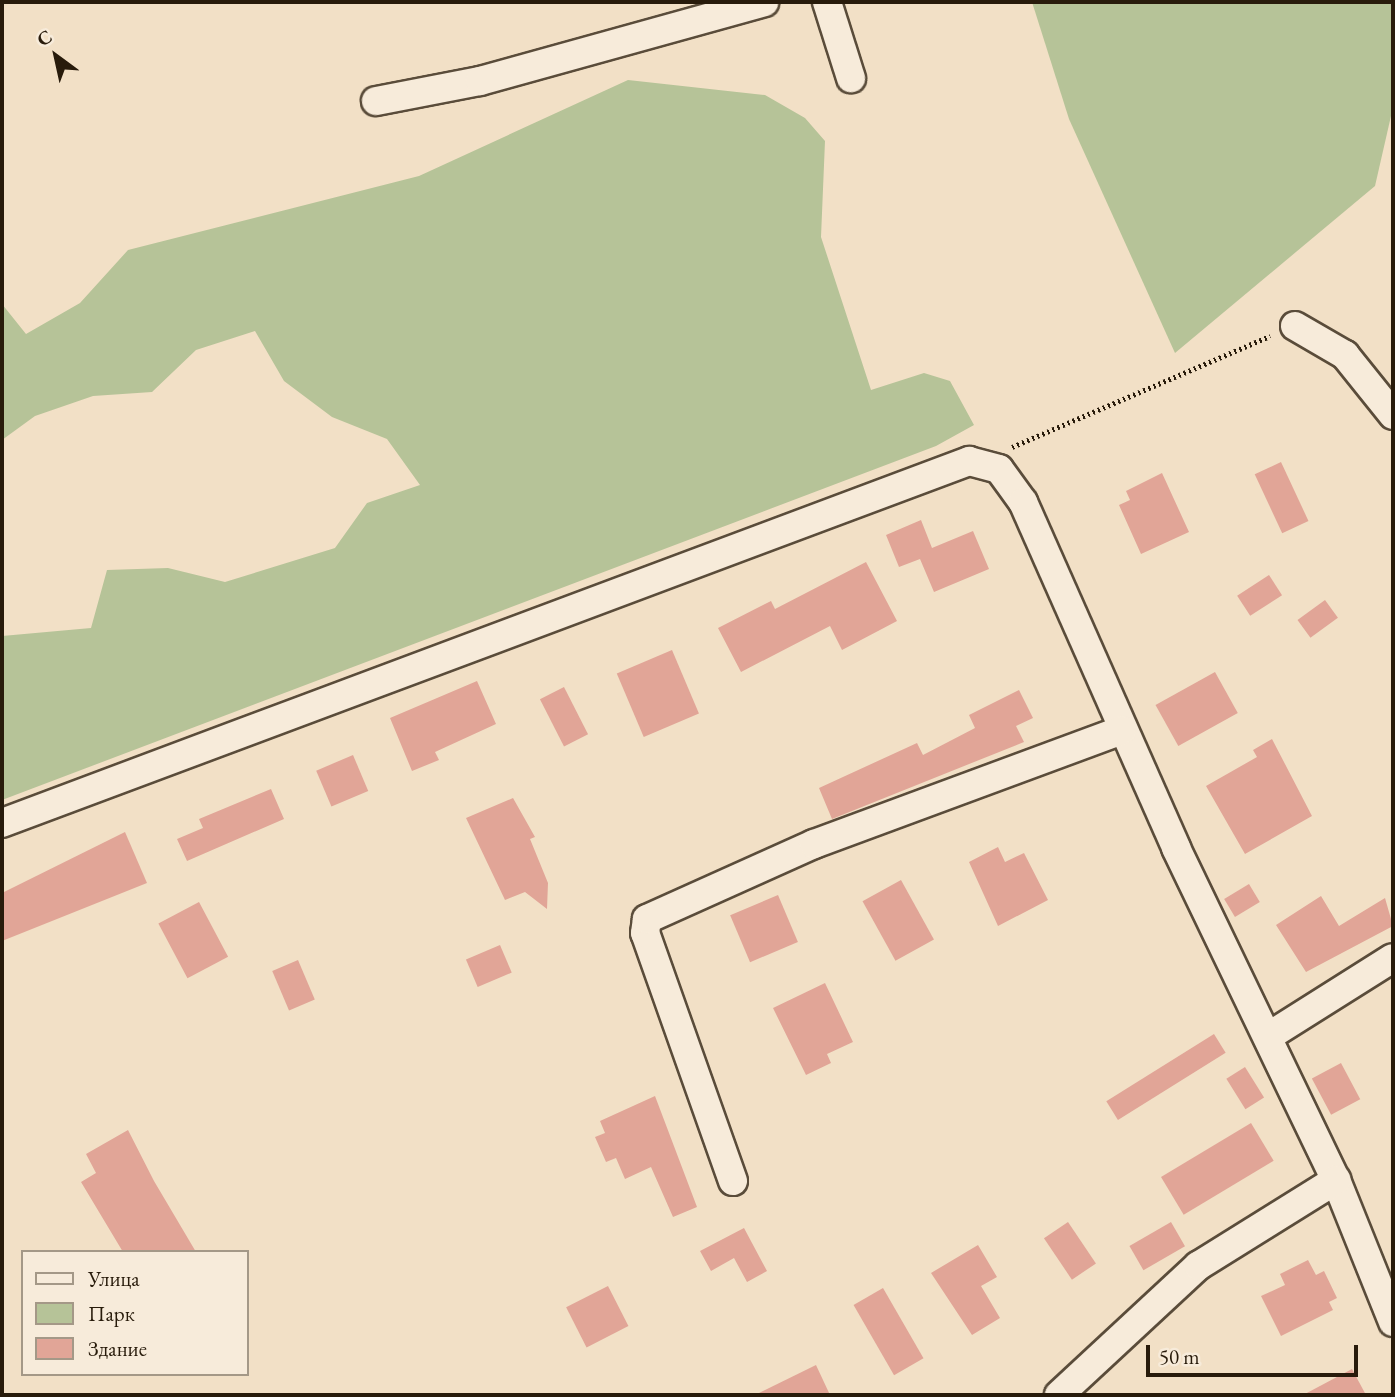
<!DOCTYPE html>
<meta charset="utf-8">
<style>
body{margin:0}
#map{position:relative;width:1395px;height:1397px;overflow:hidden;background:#f2e0c6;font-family:"EB Garamond",serif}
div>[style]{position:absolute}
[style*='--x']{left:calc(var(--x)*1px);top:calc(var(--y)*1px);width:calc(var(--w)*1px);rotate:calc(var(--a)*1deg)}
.green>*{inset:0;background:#b6c398}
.building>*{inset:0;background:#e1a597;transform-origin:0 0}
.path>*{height:4.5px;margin-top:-2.25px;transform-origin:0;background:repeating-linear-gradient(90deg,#281b0b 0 2px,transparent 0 5.5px)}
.roads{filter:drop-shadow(2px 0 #5a4c3a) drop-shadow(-2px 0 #5a4c3a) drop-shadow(0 2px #5a4c3a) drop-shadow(0 -2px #5a4c3a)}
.minor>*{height:28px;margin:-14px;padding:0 14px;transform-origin:14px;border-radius:14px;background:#f7ebda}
span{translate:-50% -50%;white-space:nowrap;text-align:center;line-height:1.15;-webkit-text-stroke:5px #f7ebda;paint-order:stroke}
.frame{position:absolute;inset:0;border:4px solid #281b0b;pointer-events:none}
.legend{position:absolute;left:21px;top:1250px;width:228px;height:126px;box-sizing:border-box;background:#f7ebda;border:2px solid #a49887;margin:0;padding:9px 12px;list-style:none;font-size:21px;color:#281b0b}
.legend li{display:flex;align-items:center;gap:14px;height:35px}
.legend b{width:35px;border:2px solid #a49887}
.north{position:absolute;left:21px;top:21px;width:70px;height:70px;-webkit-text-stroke:5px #f7ebda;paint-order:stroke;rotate:327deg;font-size:19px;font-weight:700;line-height:28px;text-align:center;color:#281b0b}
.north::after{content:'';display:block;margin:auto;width:24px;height:32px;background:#281b0b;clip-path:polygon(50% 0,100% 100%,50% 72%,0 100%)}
.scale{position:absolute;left:1146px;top:1345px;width:212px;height:32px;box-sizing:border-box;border:4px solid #281b0b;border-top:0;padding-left:9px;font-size:21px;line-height:24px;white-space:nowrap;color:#281b0b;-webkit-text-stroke:5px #f7ebda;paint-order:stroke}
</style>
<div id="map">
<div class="green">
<div style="clip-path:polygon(1032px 2px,1393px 2px,1391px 116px,1375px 186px,1175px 353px,1069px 119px)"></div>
<div style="clip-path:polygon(628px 80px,765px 95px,805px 118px,825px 141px,821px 237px,871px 390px,924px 373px,950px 381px,974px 425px,936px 446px,2px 800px,2px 636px,91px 628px,107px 570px,168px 568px,225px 582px,335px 548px,367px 503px,420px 485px,387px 439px,332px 417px,284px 381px,255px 331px,196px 350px,152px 392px,93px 396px,35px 416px,2px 440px,2px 304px,26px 334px,80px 303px,128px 250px,419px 176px)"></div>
</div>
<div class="building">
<div style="left:1281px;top:462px;width:65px;height:29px;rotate:65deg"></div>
<div style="clip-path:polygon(1162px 473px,1189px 532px,1141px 554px,1119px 505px,1130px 500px,1126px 491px)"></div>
<div style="clip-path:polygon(921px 520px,932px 548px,973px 531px,989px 569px,934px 592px,920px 559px,899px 567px,886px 535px)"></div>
<div style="clip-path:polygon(866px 562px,897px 621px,842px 650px,830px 626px,741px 672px,718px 628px,771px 601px,775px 609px)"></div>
<div style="left:1269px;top:575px;width:24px;height:38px;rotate:57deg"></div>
<div style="left:1325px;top:600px;width:22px;height:34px;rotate:54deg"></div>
<div style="left:672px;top:650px;width:69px;height:60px;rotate:67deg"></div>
<div style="left:1215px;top:672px;width:47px;height:68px;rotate:61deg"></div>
<div style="clip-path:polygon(477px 681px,496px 724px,435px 752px,439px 760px,412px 771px,390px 718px)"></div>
<div style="left:564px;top:687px;width:53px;height:27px;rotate:63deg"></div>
<div style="clip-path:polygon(1019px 690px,1033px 718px,1016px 726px,1024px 742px,832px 819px,819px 788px,917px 743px,923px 755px,975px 728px,969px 715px)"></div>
<div style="clip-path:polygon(1272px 739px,1312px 816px,1245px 854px,1206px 786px,1257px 757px,1253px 750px)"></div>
<div style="left:353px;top:755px;width:39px;height:40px;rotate:67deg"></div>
<div style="clip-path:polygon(271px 789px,284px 819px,187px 861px,177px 839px,203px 828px,199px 819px)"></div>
<div style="clip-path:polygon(513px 798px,535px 837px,530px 839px,548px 883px,547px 909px,525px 892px,505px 900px,466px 818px)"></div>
<div style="clip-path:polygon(125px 832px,147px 883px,2px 941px,2px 893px)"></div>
<div style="clip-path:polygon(998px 847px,1005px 862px,1024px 853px,1048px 900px,998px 926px,969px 862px)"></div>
<div style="left:901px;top:880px;width:68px;height:44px;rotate:61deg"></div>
<div style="left:1249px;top:884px;width:21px;height:29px;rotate:59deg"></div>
<div style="left:778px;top:895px;width:51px;height:52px;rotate:67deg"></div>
<div style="clip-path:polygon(1321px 896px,1339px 926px,1385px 898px,1393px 926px,1306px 972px,1276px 925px)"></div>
<div style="left:199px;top:902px;width:62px;height:46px;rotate:62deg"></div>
<div style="left:500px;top:945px;width:30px;height:37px;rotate:67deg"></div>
<div style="left:298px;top:960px;width:43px;height:28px;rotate:67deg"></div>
<div style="clip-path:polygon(825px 983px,853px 1042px,827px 1054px,831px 1063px,806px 1075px,773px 1008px)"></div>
<div style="left:1214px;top:1034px;width:22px;height:127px;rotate:58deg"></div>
<div style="left:1341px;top:1063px;width:41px;height:33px;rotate:62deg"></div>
<div style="left:1245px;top:1067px;width:36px;height:22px;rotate:58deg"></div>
<div style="clip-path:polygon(655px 1096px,697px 1207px,673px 1217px,651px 1167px,625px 1179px,616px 1158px,606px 1162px,595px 1137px,605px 1133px,600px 1121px)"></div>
<div style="left:1251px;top:1123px;width:44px;height:105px;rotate:59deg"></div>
<div style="clip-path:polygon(128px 1130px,154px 1181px,196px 1252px,123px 1252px,81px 1182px,96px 1173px,86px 1154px)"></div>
<div style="left:1068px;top:1222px;width:50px;height:29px;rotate:56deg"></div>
<div style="left:1171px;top:1222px;width:28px;height:48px;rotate:60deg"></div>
<div style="clip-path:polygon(744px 1228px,767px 1271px,747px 1282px,734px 1258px,711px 1271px,700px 1251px)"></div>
<div style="clip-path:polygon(978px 1245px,997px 1277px,981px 1286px,1000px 1318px,972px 1335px,931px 1273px)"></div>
<div style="clip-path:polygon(1308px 1260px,1316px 1275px,1324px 1271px,1337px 1298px,1329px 1302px,1333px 1310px,1281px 1336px,1261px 1296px,1285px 1285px,1280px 1274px)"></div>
<div style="left:608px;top:1286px;width:45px;height:47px;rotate:63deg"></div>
<div style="left:883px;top:1288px;width:81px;height:34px;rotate:60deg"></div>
<div style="clip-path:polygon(816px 1365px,830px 1395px,755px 1395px)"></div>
<div style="clip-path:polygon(1352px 1369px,1366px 1395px,1303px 1395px)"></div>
</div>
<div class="path">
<div style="--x:1012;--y:447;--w:281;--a:-23.3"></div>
</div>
<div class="roads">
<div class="minor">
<div style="--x:827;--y:2;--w:80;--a:72.5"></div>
<div style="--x:376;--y:101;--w:106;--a:-10.9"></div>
<div style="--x:480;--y:81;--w:295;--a:-15.5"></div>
<div style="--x:1295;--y:326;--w:58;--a:30.1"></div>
<div style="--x:1345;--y:355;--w:77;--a:51.3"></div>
<div style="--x:2;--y:823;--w:1033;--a:-20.52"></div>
<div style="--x:969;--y:461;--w:31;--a:15"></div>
<div style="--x:999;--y:469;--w:41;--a:54"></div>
<div style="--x:1023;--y:502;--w:378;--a:66.1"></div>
<div style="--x:1176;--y:848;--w:369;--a:64.3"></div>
<div style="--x:1336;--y:1180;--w:153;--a:68.1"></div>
<div style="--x:1269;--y:1036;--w:146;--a:-32.2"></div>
<div style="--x:733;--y:1181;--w:263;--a:-109.5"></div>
<div style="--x:645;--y:933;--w:14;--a:-82"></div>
<div style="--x:647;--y:919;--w:183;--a:-24.2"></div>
<div style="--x:814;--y:844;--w:328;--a:-20.3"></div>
<div style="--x:1059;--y:1395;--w:190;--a:-42.9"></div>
<div style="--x:1198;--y:1266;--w:163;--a:-31.9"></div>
</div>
</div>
<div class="frame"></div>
<ul class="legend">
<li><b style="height:9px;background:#f7ebda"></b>Улица</li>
<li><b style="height:19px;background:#b6c398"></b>Парк</li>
<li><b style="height:19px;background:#e1a597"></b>Здание</li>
</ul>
<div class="north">С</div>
<div class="scale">50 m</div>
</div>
